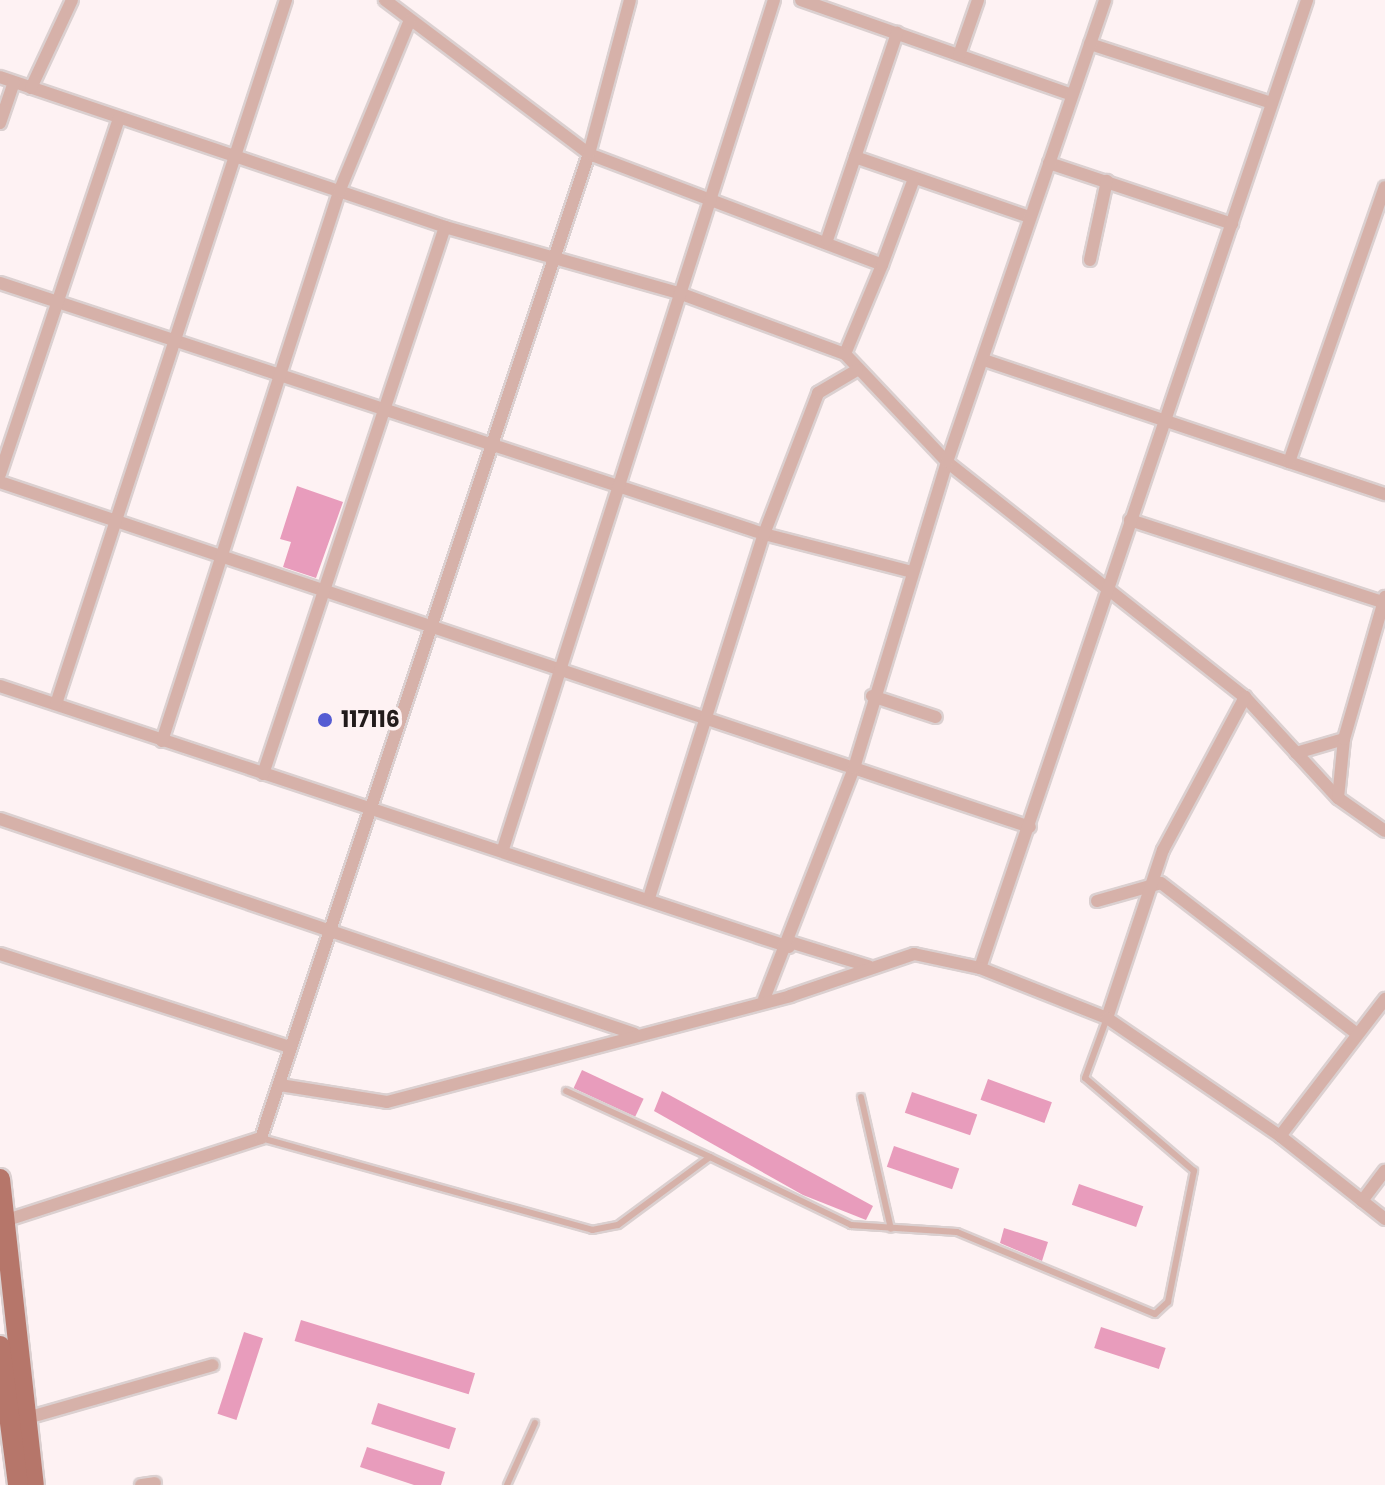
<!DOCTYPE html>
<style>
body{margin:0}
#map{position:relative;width:1385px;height:1485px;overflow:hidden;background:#fef2f3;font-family:Poppins,sans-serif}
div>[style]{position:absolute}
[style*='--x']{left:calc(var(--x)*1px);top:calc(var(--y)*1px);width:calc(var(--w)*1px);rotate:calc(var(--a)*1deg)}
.building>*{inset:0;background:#e89cbc;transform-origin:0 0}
.roads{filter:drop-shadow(2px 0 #dbd0d0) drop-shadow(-2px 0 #dbd0d0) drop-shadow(0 2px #dbd0d0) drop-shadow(0 -2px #dbd0d0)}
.service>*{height:6px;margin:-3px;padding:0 3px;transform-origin:3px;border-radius:3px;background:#d6b1a9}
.minor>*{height:12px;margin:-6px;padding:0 6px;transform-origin:6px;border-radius:6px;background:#d6b1a9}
.primary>*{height:20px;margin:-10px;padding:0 10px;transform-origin:10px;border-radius:10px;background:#b6766a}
.dots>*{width:22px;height:22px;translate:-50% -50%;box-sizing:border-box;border:4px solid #fef2f3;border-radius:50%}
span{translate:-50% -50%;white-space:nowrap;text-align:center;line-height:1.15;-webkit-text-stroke:7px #fef2f3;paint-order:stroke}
.poi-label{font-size:22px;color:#221b1b;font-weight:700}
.left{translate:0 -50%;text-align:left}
</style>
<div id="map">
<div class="building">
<div style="clip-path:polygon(297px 486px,343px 502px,316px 578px,283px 567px,291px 542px,280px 539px)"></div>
<div style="left:582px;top:1070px;width:68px;height:20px;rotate:25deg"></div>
<div style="left:988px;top:1079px;width:68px;height:22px;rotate:20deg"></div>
<div style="clip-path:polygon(662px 1091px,873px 1206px,866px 1220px,803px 1195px,654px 1111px)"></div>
<div style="left:912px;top:1092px;width:69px;height:22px;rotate:19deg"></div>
<div style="left:894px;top:1146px;width:69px;height:22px;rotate:19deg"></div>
<div style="left:1079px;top:1184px;width:68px;height:22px;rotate:19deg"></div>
<div style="clip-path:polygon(1004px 1228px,1048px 1242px,1042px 1261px,1000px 1243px)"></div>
<div style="left:301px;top:1320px;width:182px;height:22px;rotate:17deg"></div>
<div style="left:1101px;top:1327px;width:68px;height:22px;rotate:18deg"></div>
<div style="left:244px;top:1332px;width:20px;height:86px;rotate:18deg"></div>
<div style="left:378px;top:1403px;width:82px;height:22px;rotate:18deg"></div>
<div style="clip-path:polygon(367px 1447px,445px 1472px,441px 1485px,414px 1485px,360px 1467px)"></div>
</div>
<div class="roads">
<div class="service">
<div style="--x:566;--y:1091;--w:158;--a:24.6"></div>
<div style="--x:861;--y:1097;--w:135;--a:77.2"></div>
<div style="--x:261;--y:1138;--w:344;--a:15.5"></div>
<div style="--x:592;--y:1230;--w:26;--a:-11"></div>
<div style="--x:618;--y:1225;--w:114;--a:-36.5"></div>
<div style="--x:710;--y:1157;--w:157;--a:25.7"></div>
<div style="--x:851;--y:1225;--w:106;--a:3.8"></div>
<div style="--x:957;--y:1232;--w:214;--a:22.5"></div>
<div style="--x:1155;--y:1314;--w:18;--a:-43"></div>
<div style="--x:1168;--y:1302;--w:134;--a:-78.8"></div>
<div style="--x:1194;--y:1171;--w:143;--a:-139.5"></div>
<div style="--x:1085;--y:1078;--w:64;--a:-69.9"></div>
<div style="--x:507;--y:1485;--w:68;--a:-65.7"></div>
</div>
<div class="minor">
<div style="--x:385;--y:0;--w:256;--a:37"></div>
<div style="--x:589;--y:154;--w:313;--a:20.7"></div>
<div style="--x:882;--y:265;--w:96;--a:112.6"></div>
<div style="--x:801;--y:0;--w:287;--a:19.3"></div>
<div style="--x:1090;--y:44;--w:191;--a:18"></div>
<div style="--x:959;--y:55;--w:58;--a:-70.9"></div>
<div style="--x:0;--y:77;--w:470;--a:18.6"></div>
<div style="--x:445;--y:227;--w:243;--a:15.8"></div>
<div style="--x:679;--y:293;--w:177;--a:20.2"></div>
<div style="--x:845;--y:354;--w:149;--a:46.6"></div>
<div style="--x:947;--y:462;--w:380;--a:38.3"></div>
<div style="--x:1245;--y:697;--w:137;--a:47.4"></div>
<div style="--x:1338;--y:798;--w:57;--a:35.1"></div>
<div style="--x:31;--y:88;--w:97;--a:-65"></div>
<div style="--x:0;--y:123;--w:43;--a:-71.1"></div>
<div style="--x:855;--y:157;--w:184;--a:19"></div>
<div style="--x:1049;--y:163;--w:193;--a:18.4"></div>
<div style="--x:827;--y:240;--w:219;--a:-71.3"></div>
<div style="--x:1090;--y:260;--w:81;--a:-77.9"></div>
<div style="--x:882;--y:265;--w:90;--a:-69.7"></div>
<div style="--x:0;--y:283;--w:804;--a:18.19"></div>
<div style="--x:764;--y:534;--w:153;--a:14.4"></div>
<div style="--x:984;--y:360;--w:423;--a:18.5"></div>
<div style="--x:1289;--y:462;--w:291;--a:-70.8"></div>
<div style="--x:0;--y:474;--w:375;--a:-71.5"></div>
<div style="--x:0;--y:482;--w:1086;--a:18.52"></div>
<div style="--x:1130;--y:520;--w:266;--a:18"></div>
<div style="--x:0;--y:686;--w:831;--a:18.3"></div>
<div style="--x:872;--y:696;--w:67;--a:18.2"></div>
<div style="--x:56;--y:704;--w:741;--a:-71.91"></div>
<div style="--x:162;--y:741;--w:577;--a:-72.13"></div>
<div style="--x:339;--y:192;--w:186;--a:-67.6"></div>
<div style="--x:1296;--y:753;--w:50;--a:-16.3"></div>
<div style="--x:263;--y:774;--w:576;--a:-71.6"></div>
<div style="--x:1338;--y:798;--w:59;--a:-84.2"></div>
<div style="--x:1344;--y:739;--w:148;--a:-73.9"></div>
<div style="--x:0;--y:819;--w:670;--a:18.71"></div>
<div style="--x:503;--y:849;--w:891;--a:-72.3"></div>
<div style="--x:649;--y:898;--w:382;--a:-72.5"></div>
<div style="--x:764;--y:534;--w:151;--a:-69"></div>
<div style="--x:818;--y:393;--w:45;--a:-30.5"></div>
<div style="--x:1097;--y:901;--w:66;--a:-15.7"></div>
<div style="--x:1161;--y:883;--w:246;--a:37.6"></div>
<div style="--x:790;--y:942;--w:82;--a:17.1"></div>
<div style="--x:0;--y:954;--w:305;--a:17.8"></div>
<div style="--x:980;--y:968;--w:1022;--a:-71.33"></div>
<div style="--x:764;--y:999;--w:248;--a:-68.7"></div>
<div style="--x:854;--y:768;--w:320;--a:-73.1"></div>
<div style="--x:947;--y:462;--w:488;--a:-71.1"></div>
<div style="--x:1107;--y:1018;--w:177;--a:-71.6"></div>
<div style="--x:1163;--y:850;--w:174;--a:-61.8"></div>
<div style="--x:280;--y:1085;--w:108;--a:9"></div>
<div style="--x:387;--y:1102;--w:417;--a:-14.7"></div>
<div style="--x:790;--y:996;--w:131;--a:-18.7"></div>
<div style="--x:914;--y:954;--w:67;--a:12"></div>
<div style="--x:980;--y:968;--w:136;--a:21.5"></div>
<div style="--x:1107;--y:1018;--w:209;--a:34.3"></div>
<div style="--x:1280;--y:1136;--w:134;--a:38.3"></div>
<div style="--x:1280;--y:1136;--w:173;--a:-52.5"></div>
<div style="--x:1362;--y:1201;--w:38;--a:-53"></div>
<div style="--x:4;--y:1221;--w:270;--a:-17.9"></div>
<div style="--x:261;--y:1138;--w:1037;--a:-71.57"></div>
<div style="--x:589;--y:154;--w:159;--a:-75.1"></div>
<div style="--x:27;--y:1418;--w:193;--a:-15.9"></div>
<div style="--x:141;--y:1485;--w:14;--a:-8"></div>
</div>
<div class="primary">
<div style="--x:0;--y:1179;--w:308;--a:83.7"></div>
<div style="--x:0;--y:1346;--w:140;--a:82.6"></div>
</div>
</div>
<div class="dots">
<div style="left:325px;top:720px;background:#555cd3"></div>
</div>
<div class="poi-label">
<span class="left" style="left:341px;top:720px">117116</span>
</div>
</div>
